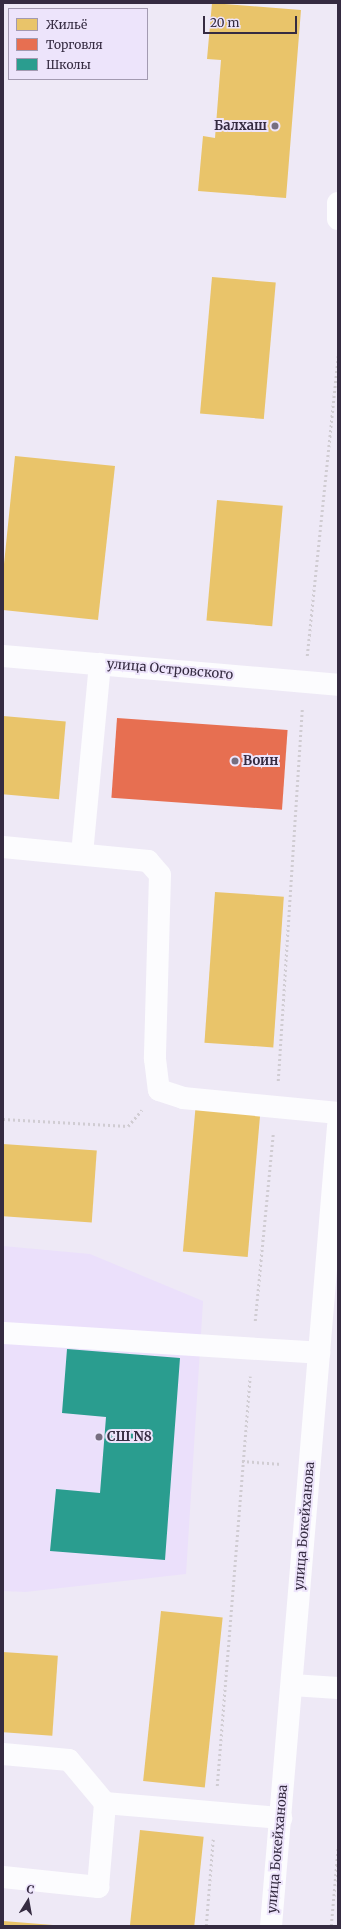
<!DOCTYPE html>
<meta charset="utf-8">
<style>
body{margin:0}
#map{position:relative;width:341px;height:1929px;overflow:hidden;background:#eee9f6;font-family:Merriweather,serif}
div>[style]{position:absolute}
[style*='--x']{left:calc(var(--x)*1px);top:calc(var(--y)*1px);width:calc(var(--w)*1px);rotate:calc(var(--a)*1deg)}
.built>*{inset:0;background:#ebe0fb}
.homes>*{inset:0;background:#e9c46a;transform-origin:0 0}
.shops>*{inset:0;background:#e76f51;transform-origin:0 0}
.schools>*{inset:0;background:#2a9d8f}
.path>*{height:2.5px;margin-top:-1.25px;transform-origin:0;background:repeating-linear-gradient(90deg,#d0ccd2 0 2px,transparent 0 5px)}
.minor>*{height:22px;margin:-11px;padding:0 11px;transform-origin:11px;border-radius:11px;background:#fcfcfe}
.dots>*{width:11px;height:11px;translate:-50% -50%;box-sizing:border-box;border:2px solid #ede4fb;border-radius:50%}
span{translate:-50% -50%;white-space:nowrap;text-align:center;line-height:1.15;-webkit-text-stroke:4px #ede4fb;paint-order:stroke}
.poi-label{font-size:13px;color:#352b41;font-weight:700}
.right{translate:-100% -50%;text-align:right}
.left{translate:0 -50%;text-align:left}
.street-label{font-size:13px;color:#352b41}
.frame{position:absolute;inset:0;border:4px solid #352b41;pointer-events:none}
.legend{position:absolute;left:8px;top:8px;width:140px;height:72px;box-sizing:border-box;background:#ede4fb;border:1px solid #a39ab1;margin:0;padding:5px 7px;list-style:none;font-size:12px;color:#352b41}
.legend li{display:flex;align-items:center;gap:8px;height:20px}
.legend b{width:20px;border:1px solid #a39ab1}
.north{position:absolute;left:8px;top:1881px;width:40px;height:40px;-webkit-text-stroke:3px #ede4fb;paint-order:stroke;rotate:11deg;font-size:11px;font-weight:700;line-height:16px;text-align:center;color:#352b41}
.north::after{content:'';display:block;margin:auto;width:14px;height:18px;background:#352b41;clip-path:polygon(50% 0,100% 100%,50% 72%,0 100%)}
.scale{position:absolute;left:203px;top:16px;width:94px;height:18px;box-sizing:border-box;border:2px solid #352b41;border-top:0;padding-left:5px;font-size:12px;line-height:14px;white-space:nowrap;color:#352b41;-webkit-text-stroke:3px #ede4fb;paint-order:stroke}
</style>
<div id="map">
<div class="built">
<div style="clip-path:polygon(3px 1246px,90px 1254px,203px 1301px,186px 1574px,25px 1592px,3px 1591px)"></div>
</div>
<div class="homes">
<div style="clip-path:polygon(212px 3px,301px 10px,286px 198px,198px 191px,203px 136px,215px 138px,221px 60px,207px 59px)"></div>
<div style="left:212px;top:277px;width:64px;height:137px;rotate:5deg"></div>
<div style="clip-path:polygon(15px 456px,115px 466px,98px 620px,3px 610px,3px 574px)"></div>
<div style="left:217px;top:500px;width:66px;height:121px;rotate:5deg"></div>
<div style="left:3px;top:716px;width:63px;height:78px;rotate:5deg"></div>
<div style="left:215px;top:892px;width:69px;height:151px;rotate:4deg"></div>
<div style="left:196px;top:1102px;width:65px;height:150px;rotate:5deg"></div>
<div style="left:3px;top:1144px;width:94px;height:72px;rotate:4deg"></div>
<div style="left:161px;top:1611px;width:62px;height:171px;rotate:6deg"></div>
<div style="left:3px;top:1652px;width:55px;height:80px;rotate:4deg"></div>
<div style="left:140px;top:1830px;width:64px;height:97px;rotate:6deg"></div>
<div style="clip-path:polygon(3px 1921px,53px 1925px,53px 1926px,3px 1926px)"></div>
</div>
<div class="shops">
<div style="left:117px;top:718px;width:171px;height:80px;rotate:4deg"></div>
</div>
<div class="schools">
<div style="clip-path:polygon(67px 1349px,180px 1358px,165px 1560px,50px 1551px,56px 1489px,100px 1493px,106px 1417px,62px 1413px)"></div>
</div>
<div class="path">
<div style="--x:307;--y:656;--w:302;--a:-84.1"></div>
<div style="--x:278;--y:1081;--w:374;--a:-86.3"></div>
<div style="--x:3;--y:1119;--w:125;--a:3.2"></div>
<div style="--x:128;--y:1126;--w:21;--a:-49"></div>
<div style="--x:255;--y:1321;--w:189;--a:-84.5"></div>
<div style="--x:242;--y:1461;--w:40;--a:4.3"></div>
<div style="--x:217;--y:1786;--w:411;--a:-85.4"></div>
<div style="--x:206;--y:1926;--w:87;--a:-85.4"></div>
<div style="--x:331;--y:1926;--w:80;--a:-85"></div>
</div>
<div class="minor">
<div style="--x:338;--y:203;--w:16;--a:90"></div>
<div style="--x:3;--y:656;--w:336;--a:4.9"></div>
<div style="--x:3;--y:847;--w:146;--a:5.5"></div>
<div style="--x:148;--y:861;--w:18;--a:49"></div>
<div style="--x:160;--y:875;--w:184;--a:91.6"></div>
<div style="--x:155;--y:1059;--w:31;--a:83"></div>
<div style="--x:159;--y:1090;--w:25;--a:18"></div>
<div style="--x:183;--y:1098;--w:156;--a:5.5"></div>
<div style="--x:82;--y:854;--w:191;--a:-84.6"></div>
<div style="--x:4;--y:1333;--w:316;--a:3.6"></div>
<div style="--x:292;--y:1685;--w:46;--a:3.7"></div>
<div style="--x:3;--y:1754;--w:66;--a:5.2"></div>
<div style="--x:69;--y:1760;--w:56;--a:50.1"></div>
<div style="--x:105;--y:1803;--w:177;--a:4.9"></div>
<div style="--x:3;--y:1877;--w:96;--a:6"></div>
<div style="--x:98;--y:1887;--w:84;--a:-85.2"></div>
<div style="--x:271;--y:1926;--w:803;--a:-85.21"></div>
</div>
<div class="dots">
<div style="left:275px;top:126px;background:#766e80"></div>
<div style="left:235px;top:761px;background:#766e80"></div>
<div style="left:99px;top:1437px;background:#766e80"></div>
</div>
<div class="poi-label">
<span class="right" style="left:267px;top:126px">Балхаш</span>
<span class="left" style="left:243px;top:761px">Воин</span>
<span class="left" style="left:107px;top:1437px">СШ N8</span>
</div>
<div class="street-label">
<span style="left:170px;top:670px;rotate:5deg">улица Островского</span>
<span style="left:305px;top:1526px;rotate:-85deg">улица Бокейханова</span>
<span style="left:278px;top:1849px;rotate:-85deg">улица Бокейханова</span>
</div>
<div class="frame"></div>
<ul class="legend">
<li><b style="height:11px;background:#e9c46a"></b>Жильё</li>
<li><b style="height:11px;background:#e76f51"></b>Торговля</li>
<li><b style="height:11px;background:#2a9d8f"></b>Школы</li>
</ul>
<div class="north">С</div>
<div class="scale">20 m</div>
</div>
